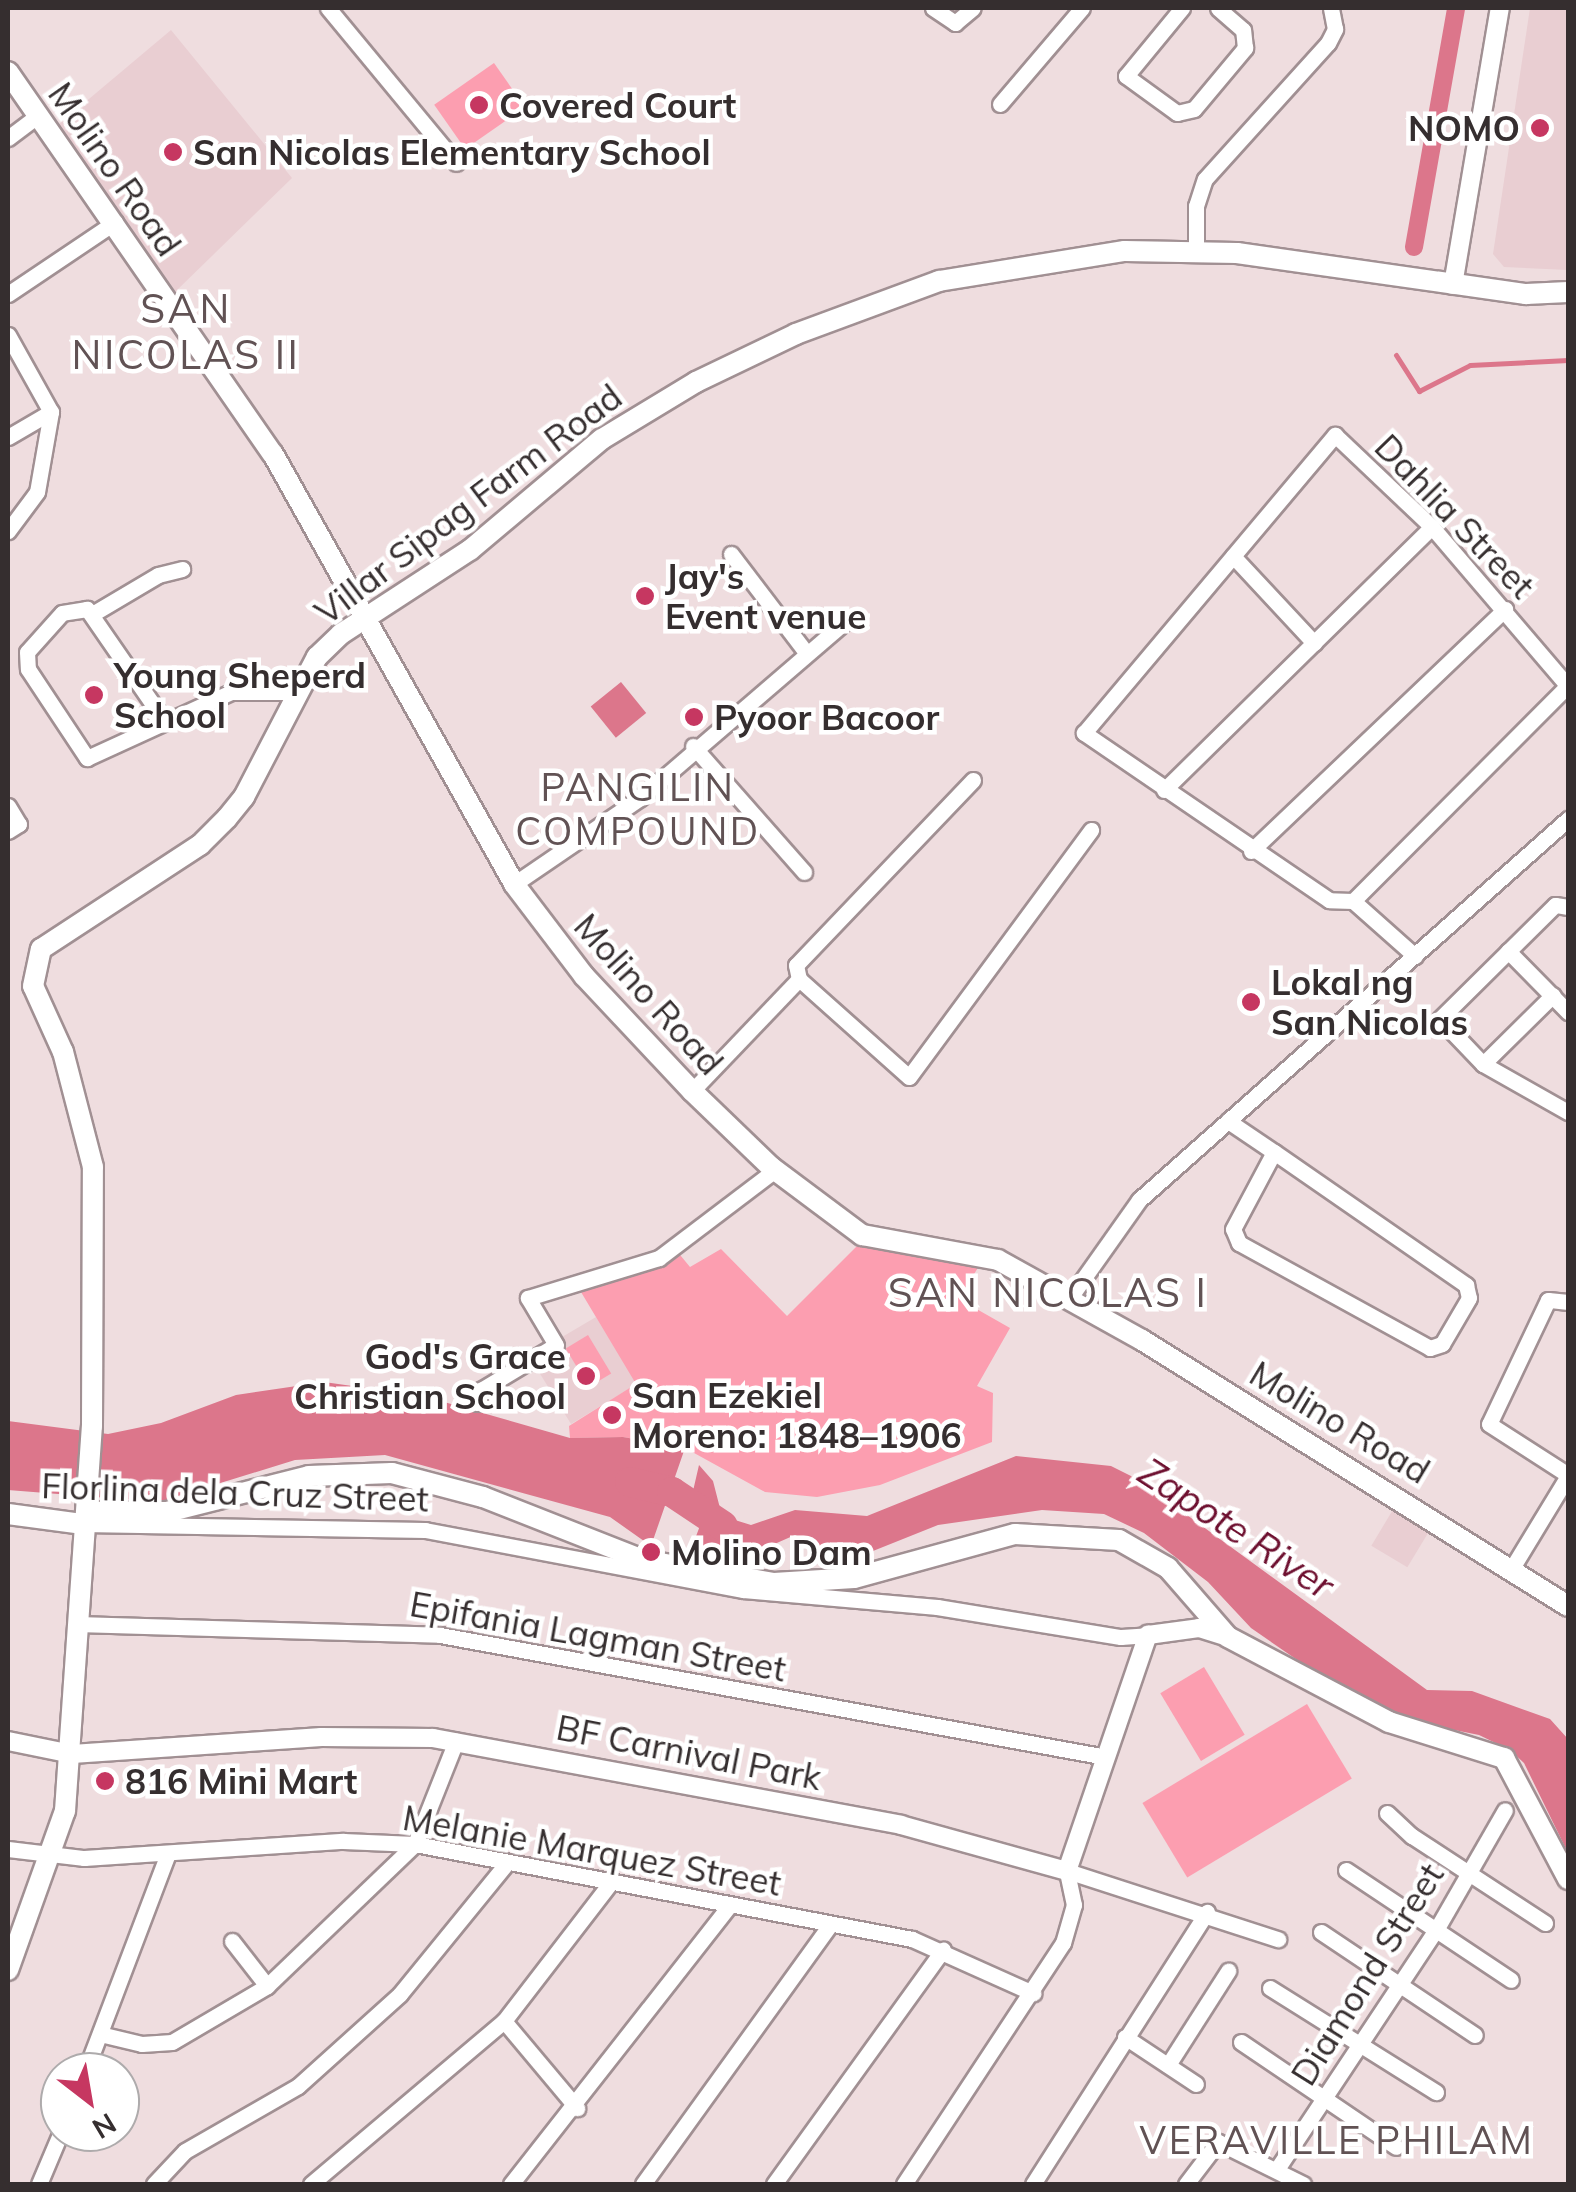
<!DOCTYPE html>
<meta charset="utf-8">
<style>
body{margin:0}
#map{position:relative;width:1576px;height:2192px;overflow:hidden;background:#efdddf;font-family:Mulish,sans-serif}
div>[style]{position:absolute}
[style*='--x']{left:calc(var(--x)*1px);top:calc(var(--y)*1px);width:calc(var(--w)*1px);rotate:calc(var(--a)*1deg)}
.built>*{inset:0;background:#e9ced2;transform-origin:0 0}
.green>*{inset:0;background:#fc9eb0;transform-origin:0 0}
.water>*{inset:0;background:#dc768b;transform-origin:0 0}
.stream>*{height:5px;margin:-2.5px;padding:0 2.5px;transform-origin:2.5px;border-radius:2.5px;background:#dc768b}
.canal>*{height:18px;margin:-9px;padding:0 9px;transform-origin:9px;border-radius:9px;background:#dc768b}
.river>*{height:30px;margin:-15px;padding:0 15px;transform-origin:15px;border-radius:15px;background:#dc768b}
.roads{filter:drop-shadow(2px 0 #a19093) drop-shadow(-2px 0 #a19093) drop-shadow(0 2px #a19093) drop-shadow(0 -2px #a19093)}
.minor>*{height:15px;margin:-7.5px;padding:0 7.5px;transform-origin:7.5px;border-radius:7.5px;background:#fff}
.tertiary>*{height:18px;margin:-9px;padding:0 9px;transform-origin:9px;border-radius:9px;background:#fff}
.secondary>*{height:20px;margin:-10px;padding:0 10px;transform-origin:10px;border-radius:10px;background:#fff}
.dots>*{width:28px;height:28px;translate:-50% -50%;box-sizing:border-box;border:5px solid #fff;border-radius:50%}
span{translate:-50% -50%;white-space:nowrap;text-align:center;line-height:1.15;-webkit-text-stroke:9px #fff;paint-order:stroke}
.poi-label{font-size:35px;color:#352e2f;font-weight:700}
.left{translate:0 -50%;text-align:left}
.right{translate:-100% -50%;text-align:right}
.street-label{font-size:35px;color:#352e2f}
.neighbourhood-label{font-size:38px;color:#615254;letter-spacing:2.5px}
.water-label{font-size:38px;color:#6d0f2f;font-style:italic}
.quarter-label{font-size:40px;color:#615254;letter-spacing:2.5px}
.frame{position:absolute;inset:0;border:10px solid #352e2f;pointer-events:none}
.north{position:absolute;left:40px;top:2052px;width:100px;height:100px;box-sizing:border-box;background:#fff;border:2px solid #aeabac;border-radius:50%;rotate:149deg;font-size:28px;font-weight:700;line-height:40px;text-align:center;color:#352e2f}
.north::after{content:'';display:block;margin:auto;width:35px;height:45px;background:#c63761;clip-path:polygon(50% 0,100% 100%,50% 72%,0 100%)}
</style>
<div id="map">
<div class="built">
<div style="clip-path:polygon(1530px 8px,1568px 8px,1568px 270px,1504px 267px,1493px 254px)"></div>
<div style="clip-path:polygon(171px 30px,292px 178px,175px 292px,58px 125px)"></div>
<div style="clip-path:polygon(596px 1317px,637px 1384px,571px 1424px,534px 1364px,557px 1340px)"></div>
<div style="left:1394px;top:1508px;width:42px;height:44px;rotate:31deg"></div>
</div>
<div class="green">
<div style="left:494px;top:63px;width:54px;height:73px;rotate:55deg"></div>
<div style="clip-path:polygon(862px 1241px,982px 1261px,959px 1299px,1010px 1328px,977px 1386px,993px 1393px,992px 1442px,880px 1485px,817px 1497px,765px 1492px,685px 1448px,623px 1437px,570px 1438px,569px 1426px,636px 1384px,578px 1287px,676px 1250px,690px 1267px,721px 1249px,787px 1316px)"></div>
<div style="left:588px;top:1335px;width:45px;height:26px;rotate:59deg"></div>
<div style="left:1204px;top:1667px;width:79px;height:51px;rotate:59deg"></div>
<div style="left:1307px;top:1704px;width:87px;height:192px;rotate:59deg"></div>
</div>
<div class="water">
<div style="left:621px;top:682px;width:40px;height:39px;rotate:51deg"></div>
<div style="clip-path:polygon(324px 1382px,423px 1396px,570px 1438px,623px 1437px,685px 1448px,651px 1546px,610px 1517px,385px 1455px,295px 1460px,159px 1502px,8px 1490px,8px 1421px,108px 1434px,161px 1423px,236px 1395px)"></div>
<div style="clip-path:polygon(1016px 1456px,1111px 1466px,1139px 1480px,1427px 1690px,1472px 1691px,1550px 1719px,1568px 1739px,1568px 1853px,1524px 1763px,1510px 1750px,1479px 1735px,1415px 1722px,1306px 1666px,1251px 1628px,1208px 1582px,1144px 1533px,1104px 1514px,1042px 1510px,938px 1525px,863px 1555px,833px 1553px,795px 1535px,736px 1561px,689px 1555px,701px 1523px,687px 1517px,699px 1465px,713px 1481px,722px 1516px,751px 1525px,795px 1510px,867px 1516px)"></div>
</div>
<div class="stream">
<div style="--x:1396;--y:355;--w:43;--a:57.4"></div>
<div style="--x:1419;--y:391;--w:57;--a:-27"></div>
<div style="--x:1470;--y:365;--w:98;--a:-2.9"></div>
</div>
<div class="canal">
<div style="--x:1414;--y:247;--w:243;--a:-80"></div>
</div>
<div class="river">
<div style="--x:630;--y:1482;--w:43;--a:13.4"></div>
<div style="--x:672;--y:1492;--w:61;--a:33.7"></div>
</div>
<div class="roads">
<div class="minor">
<div style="--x:328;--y:8;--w:201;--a:50.4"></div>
<div style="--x:933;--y:8;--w:27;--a:34"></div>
<div style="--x:955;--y:23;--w:23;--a:-40"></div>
<div style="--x:1182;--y:8;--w:88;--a:129.5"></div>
<div style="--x:1126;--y:76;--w:63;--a:36"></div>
<div style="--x:1177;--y:113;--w:17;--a:-13"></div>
<div style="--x:1194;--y:109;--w:80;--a:-50.1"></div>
<div style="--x:1245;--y:48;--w:18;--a:-96"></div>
<div style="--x:1243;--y:30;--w:33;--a:-139"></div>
<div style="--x:1000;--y:104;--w:126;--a:-49.5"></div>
<div style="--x:8;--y:138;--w:39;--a:-37"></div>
<div style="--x:1196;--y:251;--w:45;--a:-90"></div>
<div style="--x:1196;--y:206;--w:28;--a:-72"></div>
<div style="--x:1205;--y:179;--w:183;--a:-47.9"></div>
<div style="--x:1328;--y:43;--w:16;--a:-63"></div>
<div style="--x:1335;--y:29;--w:21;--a:-101"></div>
<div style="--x:8;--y:294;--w:129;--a:-33.9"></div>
<div style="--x:8;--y:335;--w:88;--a:60.8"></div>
<div style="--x:51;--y:412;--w:81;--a:99.9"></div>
<div style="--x:37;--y:492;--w:49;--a:126.6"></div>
<div style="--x:8;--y:437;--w:50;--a:-30.2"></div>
<div style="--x:731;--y:554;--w:122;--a:52.7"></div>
<div style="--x:1233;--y:556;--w:119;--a:47"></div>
<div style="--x:94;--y:613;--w:74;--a:-30.7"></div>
<div style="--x:158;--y:575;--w:25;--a:-14"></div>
<div style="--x:163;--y:719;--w:134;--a:-124.6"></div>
<div style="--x:87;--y:609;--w:25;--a:171"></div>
<div style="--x:62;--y:613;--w:52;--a:131.9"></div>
<div style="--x:27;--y:652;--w:17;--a:87"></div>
<div style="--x:28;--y:669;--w:107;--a:56.5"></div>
<div style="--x:87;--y:758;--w:158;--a:-24.6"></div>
<div style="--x:231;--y:692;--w:65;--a:0"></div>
<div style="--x:693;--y:746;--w:168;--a:48.6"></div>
<div style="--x:973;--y:780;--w:256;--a:133.7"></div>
<div style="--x:796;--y:965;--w:14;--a:78"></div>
<div style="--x:799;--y:979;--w:147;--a:41.7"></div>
<div style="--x:909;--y:1077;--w:307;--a:-53.6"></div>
<div style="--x:1164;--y:790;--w:375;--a:-44.5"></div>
<div style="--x:8;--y:806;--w:21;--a:59"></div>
<div style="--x:19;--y:824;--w:13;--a:148"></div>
<div style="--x:1251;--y:851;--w:351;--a:-43.6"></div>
<div style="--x:514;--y:884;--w:153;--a:-34.3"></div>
<div style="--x:640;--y:798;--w:267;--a:-40.7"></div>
<div style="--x:1353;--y:901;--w:305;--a:-45.1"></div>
<div style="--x:1568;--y:907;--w:13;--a:-171"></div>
<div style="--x:1555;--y:905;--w:162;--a:135.3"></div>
<div style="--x:1440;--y:1019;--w:62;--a:46.3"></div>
<div style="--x:1483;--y:1064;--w:98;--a:29.5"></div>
<div style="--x:1508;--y:951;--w:86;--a:45.5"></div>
<div style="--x:1415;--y:956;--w:83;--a:-138.4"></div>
<div style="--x:1353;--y:901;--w:24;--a:-178"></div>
<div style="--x:1329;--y:900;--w:297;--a:-145.7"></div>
<div style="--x:1084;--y:733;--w:390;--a:-49.9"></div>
<div style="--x:1335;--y:435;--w:134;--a:43.5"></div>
<div style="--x:1432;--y:527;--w:209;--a:49.5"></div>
<div style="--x:1483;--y:1064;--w:98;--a:-44.6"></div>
<div style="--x:692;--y:1091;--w:155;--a:-46.3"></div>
<div style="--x:1228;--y:1121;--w:55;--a:34"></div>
<div style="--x:1274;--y:1152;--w:234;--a:34.7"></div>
<div style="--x:1466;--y:1285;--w:13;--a:77"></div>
<div style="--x:1469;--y:1298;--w:53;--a:120.4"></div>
<div style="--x:1442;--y:1344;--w:13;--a:162"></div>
<div style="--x:1430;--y:1348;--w:218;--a:-151.2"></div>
<div style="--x:1239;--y:1243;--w:15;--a:-113"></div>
<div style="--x:1233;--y:1229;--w:87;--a:-62"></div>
<div style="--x:1069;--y:1299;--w:121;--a:-54.7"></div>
<div style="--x:1139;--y:1200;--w:574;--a:-41.61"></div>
<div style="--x:1568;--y:1302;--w:20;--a:-174"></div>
<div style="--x:1548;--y:1300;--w:137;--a:115.4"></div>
<div style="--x:1489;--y:1424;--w:94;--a:32.8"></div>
<div style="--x:477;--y:1403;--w:14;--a:-73"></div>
<div style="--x:481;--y:1390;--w:87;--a:-31"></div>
<div style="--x:556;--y:1345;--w:55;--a:-120.8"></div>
<div style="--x:528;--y:1298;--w:137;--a:-17"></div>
<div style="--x:659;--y:1258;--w:146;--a:-37.2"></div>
<div style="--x:83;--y:1524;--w:342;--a:1"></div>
<div style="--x:425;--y:1530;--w:324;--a:10.7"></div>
<div style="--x:743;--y:1590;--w:195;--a:5"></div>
<div style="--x:937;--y:1607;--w:186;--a:9.3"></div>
<div style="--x:1121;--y:1637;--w:27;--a:-4"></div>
<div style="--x:1512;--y:1568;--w:108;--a:-58.7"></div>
<div style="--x:76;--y:1624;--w:364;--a:1.7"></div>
<div style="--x:440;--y:1635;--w:677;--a:10.38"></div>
<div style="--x:1387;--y:1813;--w:34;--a:43"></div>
<div style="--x:1412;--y:1836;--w:159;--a:33.2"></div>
<div style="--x:8;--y:1849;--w:77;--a:6.8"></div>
<div style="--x:84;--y:1858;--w:260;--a:-3.8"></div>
<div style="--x:343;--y:1841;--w:72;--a:2.4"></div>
<div style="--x:415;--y:1844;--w:506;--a:10.82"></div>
<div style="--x:912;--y:1939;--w:133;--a:24.1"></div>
<div style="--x:1346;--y:1870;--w:198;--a:33.7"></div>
<div style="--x:1321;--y:1932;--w:185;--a:33.8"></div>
<div style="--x:232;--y:1941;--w:57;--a:52.1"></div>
<div style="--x:1270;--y:1988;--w:196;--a:32.1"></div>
<div style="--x:504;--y:2021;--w:114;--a:50"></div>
<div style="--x:100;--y:2034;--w:43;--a:13.4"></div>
<div style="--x:142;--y:2044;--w:30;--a:-4"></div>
<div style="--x:172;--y:2042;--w:110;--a:-30.5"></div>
<div style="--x:267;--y:1986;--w:205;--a:-43.8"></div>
<div style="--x:415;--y:1844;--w:111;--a:-68.3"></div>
<div style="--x:1125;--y:2037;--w:85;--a:33.5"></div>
<div style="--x:1241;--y:2042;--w:187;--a:34.1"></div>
<div style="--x:1168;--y:2065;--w:112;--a:-57.4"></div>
<div style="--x:85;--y:2072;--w:233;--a:-69.2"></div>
<div style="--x:1277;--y:2169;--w:287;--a:-56.4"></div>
<div style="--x:1436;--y:1930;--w:138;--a:-60.1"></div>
<div style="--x:39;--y:2184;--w:56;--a:-67.1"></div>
<div style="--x:154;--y:2184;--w:45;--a:-46.8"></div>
<div style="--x:185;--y:2151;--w:130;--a:-29.9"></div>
<div style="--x:298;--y:2086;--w:137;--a:-42"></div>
<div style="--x:400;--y:1994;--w:169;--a:-50.8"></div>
<div style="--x:311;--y:2184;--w:253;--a:-40.2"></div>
<div style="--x:504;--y:2021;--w:175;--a:-52.4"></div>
<div style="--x:511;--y:2184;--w:355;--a:-51.9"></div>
<div style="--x:643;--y:2184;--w:319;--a:-54.2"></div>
<div style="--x:774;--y:2184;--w:289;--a:-54.2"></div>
<div style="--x:904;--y:2184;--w:289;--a:-56.6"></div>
<div style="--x:1063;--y:1943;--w:40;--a:-74"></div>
<div style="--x:1074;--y:1905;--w:35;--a:-102"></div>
<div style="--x:1067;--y:1871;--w:222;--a:17.9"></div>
<div style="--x:1033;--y:2184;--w:323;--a:-57.4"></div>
<div style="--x:1186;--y:2184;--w:53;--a:-52.7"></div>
<div style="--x:1218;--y:2142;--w:95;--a:26.3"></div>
</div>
<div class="tertiary">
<div style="--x:1453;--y:285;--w:281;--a:-80.4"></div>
<div style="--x:8;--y:1741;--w:65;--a:11.5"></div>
<div style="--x:72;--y:1754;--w:250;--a:-3.9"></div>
<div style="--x:321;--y:1737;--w:112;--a:0.5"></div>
<div style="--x:433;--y:1738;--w:476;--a:10.5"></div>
<div style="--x:901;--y:1825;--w:172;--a:15.5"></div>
<div style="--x:1067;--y:1871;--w:250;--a:-71.1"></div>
<div style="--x:1148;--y:1635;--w:51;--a:-7.8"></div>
<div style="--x:1199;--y:1628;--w:30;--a:17"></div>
</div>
<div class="secondary">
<div style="--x:8;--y:72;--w:465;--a:55.3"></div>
<div style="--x:273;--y:454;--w:493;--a:60.7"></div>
<div style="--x:514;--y:884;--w:116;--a:52.7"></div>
<div style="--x:584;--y:976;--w:158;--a:46.8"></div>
<div style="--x:692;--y:1091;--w:110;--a:43.9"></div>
<div style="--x:771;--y:1167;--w:114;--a:36.8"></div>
<div style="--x:862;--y:1235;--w:138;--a:10.4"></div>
<div style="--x:998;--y:1260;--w:165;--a:29.1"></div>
<div style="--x:1142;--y:1340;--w:502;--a:31.98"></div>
<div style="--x:87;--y:1512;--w:80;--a:0"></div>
<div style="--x:167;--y:1512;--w:146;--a:-14.2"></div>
<div style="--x:309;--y:1476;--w:83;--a:-2.1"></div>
<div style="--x:392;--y:1473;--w:94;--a:14.8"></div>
<div style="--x:483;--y:1497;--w:172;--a:21.5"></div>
<div style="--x:643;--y:1560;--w:133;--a:10"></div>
<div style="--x:774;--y:1583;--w:80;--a:-3.6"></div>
<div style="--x:854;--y:1578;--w:167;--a:-15.3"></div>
<div style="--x:1015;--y:1534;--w:104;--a:3.3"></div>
<div style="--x:1119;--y:1540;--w:56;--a:29.7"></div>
<div style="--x:1168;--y:1568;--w:91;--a:49"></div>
<div style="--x:1228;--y:1637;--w:182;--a:27.8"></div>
<div style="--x:1389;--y:1722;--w:121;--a:17.4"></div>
<div style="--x:1504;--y:1758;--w:137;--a:62.1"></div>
<div style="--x:8;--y:1514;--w:76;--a:7.6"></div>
<div style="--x:8;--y:1970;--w:169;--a:-70.3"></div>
<div style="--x:65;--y:1811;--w:386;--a:-86"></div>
<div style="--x:92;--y:1426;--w:259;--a:-89.8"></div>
<div style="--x:93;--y:1167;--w:119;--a:-104.6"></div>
<div style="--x:63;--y:1052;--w:72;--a:-114.4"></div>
<div style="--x:33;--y:986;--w:38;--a:-78"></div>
<div style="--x:41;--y:949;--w:190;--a:-33.2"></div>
<div style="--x:200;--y:845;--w:38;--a:-45"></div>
<div style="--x:227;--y:818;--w:27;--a:-51"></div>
<div style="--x:244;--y:797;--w:158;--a:-62.5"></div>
<div style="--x:317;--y:657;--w:33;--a:-44"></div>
<div style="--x:341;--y:634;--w:154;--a:-33.1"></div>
<div style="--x:470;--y:550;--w:172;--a:-40.1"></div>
<div style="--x:602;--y:439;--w:110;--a:-31.2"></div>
<div style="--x:696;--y:382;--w:111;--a:-25.6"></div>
<div style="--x:796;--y:334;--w:153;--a:-20.3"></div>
<div style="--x:939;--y:281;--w:188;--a:-9.2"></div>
<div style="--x:1125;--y:251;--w:112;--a:1"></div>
<div style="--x:1237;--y:253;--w:292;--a:8.1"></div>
<div style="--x:1526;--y:294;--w:42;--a:-2.7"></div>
</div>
</div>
<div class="dots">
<div style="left:479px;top:105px;background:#c63761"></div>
<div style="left:1540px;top:128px;background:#c63761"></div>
<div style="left:173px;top:152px;background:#c63761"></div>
<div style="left:645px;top:596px;background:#c63761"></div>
<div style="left:94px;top:695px;background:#c63761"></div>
<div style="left:694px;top:717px;background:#c63761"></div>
<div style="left:1251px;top:1002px;background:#c63761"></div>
<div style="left:586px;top:1376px;background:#c63761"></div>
<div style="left:612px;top:1415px;background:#c63761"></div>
<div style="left:651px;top:1552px;background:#c63761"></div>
<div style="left:105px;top:1781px;background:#c63761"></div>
</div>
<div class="poi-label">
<span class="left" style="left:499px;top:105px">Covered Court</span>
<span class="right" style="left:1520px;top:128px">NOMO</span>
<span class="left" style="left:193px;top:152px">San Nicolas Elementary School</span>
<span class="left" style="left:665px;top:596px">Jay's<br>Event venue</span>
<span class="left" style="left:114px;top:695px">Young Sheperd<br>School</span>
<span class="left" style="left:714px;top:717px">Pyoor Bacoor</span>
<span class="left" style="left:1271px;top:1002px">Lokal ng<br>San Nicolas</span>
<span class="right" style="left:566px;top:1376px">God's Grace<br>Christian School</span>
<span class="left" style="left:632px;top:1415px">San Ezekiel<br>Moreno: 1848–1906</span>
<span class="left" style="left:671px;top:1552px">Molino Dam</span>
<span class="left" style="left:125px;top:1781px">816 Mini Mart</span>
</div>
<div class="street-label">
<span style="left:115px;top:169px;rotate:55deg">Molino Road</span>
<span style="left:468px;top:504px;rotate:-37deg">Villar Sipag Farm Road</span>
<span style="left:1455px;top:516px;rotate:46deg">Dahlia Street</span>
<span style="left:649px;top:994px;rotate:48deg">Molino Road</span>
<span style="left:1340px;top:1422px;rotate:31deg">Molino Road</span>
<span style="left:235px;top:1492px;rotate:2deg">Florlina dela Cruz Street</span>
<span style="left:598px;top:1636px;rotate:10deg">Epifania Lagman Street</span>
<span style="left:689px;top:1752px;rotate:11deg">BF Carnival Park</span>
<span style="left:592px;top:1850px;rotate:10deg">Melanie Marquez Street</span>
<span style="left:1367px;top:1974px;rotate:-58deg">Diamond Street</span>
</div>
<div class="neighbourhood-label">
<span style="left:638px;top:810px">PANGILIN<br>COMPOUND</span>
<span style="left:1337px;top:2141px">VERAVILLE PHILAM</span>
</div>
<div class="water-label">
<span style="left:1236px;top:1529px;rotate:33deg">Zapote River</span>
</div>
<div class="quarter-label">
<span style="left:186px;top:331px">SAN<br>NICOLAS II</span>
<span style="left:1048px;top:1292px">SAN NICOLAS I</span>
</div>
<div class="frame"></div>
<div class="north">N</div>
</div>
